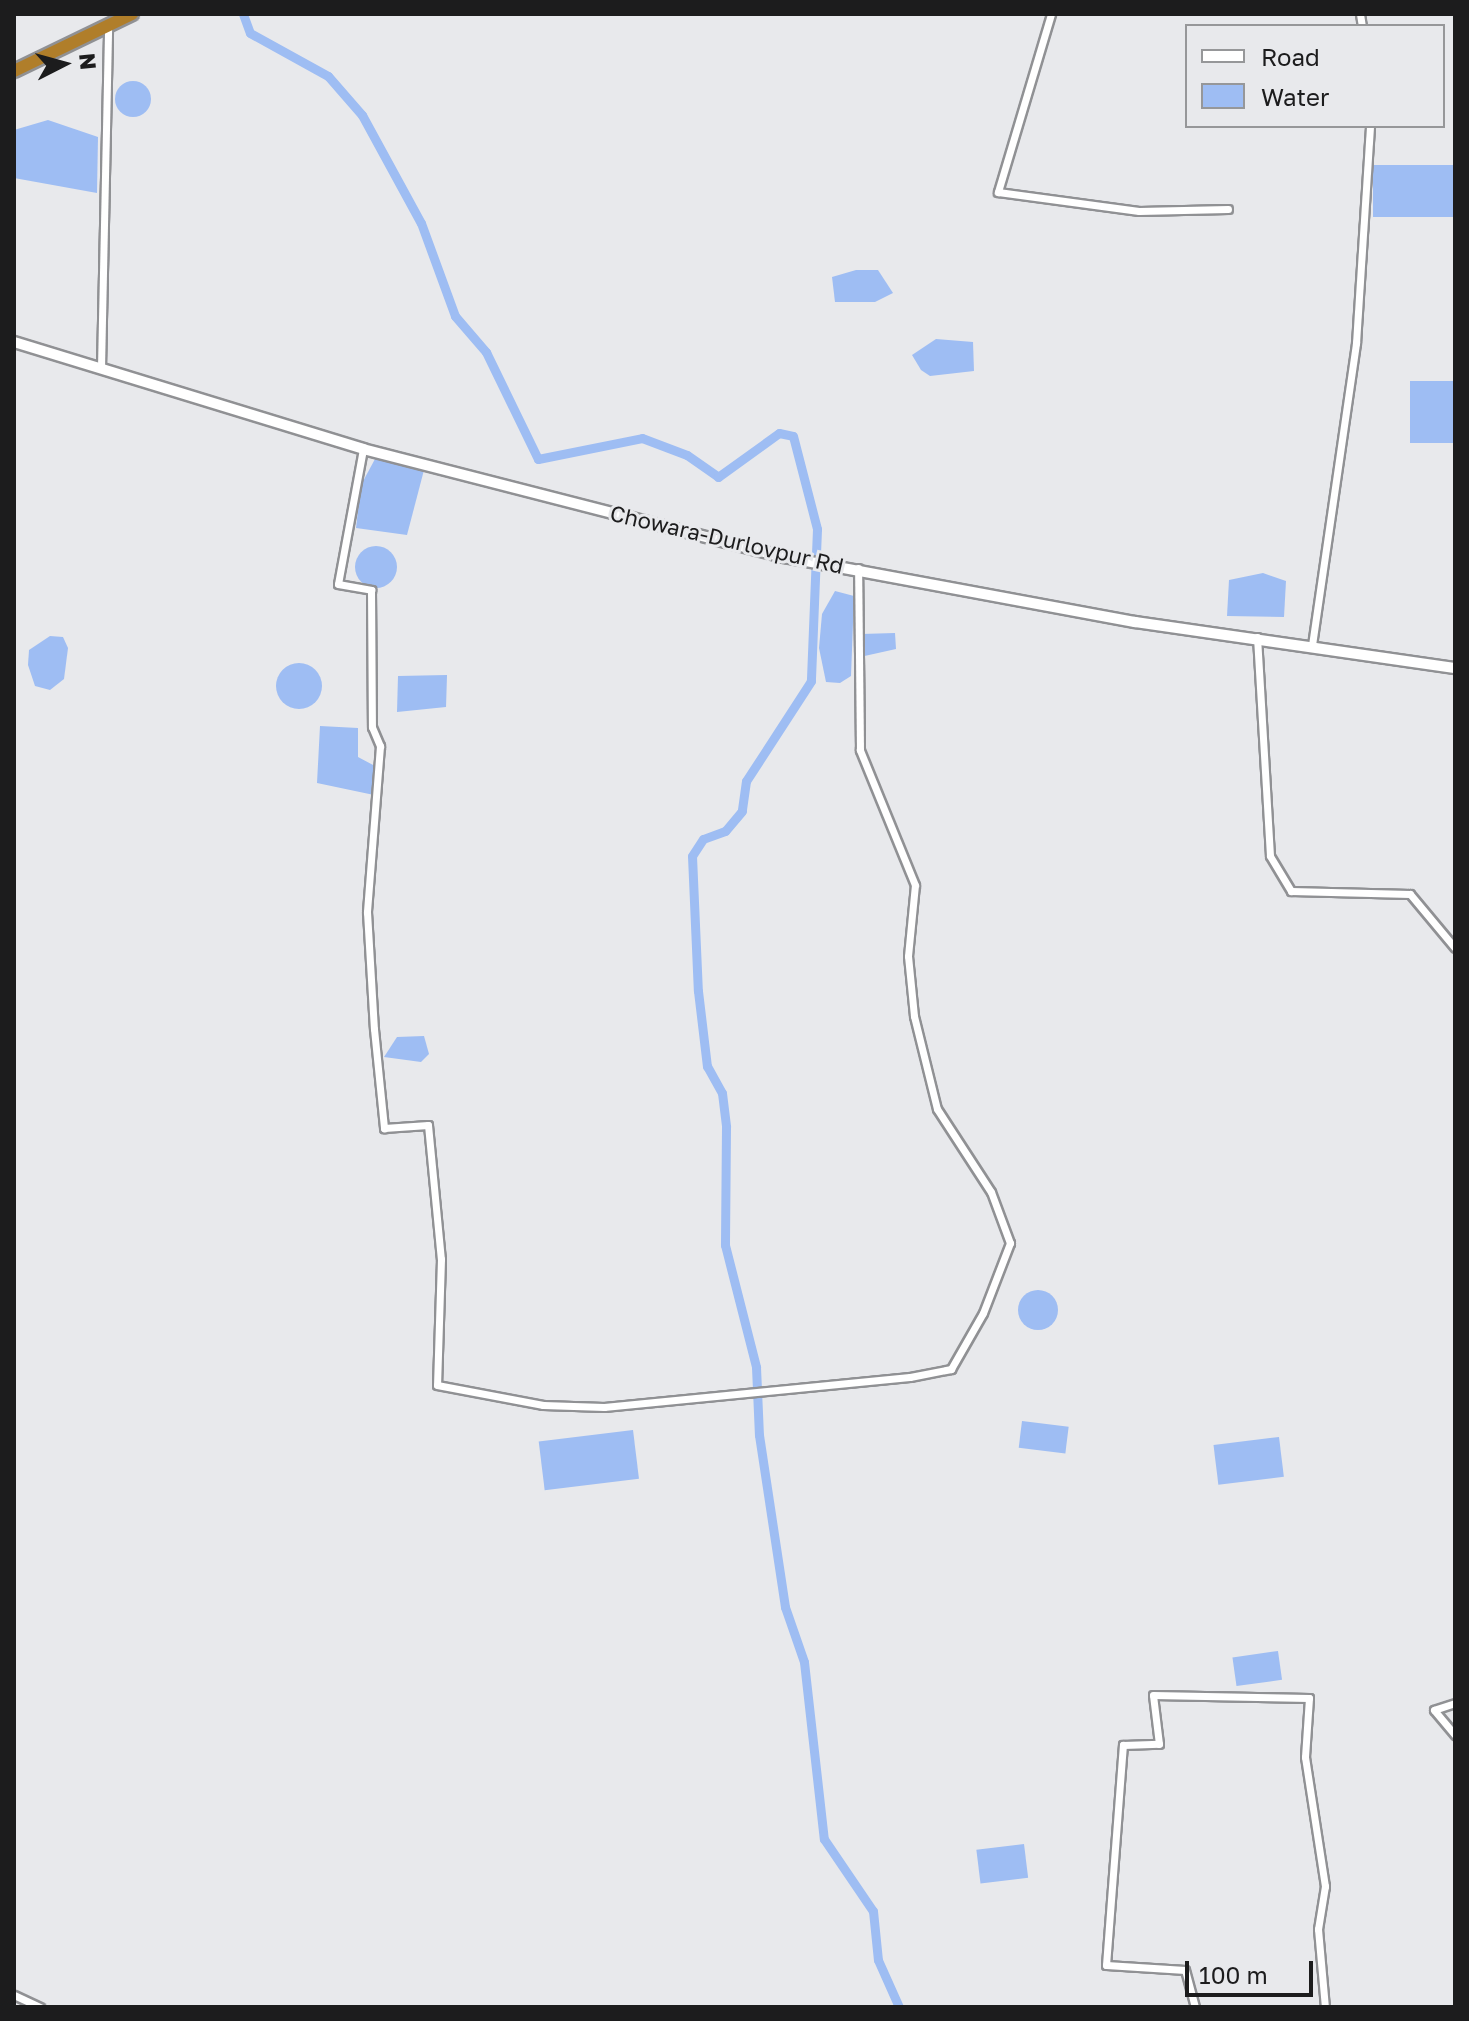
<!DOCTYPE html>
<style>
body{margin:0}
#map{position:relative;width:1469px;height:2021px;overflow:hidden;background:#e8e9ec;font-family:"Golos Text",sans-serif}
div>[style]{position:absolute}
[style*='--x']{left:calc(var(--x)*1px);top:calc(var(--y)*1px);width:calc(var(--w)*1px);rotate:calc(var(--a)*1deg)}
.water>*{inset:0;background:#9ebdf3;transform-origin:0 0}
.round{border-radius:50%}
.canal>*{height:9px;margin:-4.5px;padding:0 4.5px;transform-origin:4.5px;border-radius:4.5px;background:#9ebdf3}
.roads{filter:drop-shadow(2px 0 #909194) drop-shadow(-2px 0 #909194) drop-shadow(0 2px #909194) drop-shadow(0 -2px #909194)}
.street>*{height:7px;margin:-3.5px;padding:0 3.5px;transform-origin:3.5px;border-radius:3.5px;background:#fff}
.secondary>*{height:10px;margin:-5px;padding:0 5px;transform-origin:5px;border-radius:5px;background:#fff}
.highway>*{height:12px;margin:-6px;padding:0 6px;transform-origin:6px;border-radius:6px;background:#b07e2a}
span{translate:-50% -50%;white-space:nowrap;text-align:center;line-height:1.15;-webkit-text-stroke:6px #e8e9ec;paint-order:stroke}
.street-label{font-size:22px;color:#1c1c1d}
.frame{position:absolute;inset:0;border:16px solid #1c1c1d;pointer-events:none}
.legend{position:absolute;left:1185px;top:24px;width:260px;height:104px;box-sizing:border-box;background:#e8e9ec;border:2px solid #969799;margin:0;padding:10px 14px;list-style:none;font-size:24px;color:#1c1c1d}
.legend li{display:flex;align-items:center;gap:16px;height:40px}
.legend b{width:40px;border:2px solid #969799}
.north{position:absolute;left:24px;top:24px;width:80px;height:80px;-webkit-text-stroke:6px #e8e9ec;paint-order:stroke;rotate:84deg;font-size:22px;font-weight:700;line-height:32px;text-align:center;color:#1c1c1d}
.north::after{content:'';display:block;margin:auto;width:28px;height:36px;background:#1c1c1d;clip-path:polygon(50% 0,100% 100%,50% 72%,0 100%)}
.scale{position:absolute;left:1185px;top:1961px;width:128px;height:36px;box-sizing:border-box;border:4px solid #1c1c1d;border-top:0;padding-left:10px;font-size:24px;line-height:28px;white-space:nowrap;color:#1c1c1d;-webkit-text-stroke:6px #e8e9ec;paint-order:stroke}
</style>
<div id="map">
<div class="water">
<div class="round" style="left:115px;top:81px;width:36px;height:36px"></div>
<div style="clip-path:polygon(48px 120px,98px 137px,97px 193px,14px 178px,14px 130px)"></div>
<div style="left:1455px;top:165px;width:52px;height:82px;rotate:90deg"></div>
<div style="clip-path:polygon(856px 270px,878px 270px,893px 293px,875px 302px,835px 302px,832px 277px)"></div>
<div style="clip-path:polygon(936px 339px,973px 342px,974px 371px,930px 376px,921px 370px,912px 355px)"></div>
<div style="left:1410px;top:381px;width:45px;height:62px"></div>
<div style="clip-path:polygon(375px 459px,424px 470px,407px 535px,356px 528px,361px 485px)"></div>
<div class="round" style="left:355px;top:546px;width:42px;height:42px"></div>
<div style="clip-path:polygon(1263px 573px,1286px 581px,1284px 617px,1227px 616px,1229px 580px)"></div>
<div style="clip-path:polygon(835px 591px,854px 596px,851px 676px,840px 683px,826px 682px,819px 648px,822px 614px)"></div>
<div style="clip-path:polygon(861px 634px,895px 633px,896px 649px,860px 657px)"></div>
<div style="clip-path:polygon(50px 636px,63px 637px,68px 648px,64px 679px,50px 690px,35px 686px,28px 665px,29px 650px)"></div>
<div class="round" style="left:276px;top:663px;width:46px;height:46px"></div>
<div style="clip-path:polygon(447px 675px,446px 707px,397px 712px,398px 676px)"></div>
<div style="clip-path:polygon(320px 726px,358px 728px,358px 757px,375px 766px,374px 795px,317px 783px)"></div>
<div style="clip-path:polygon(424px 1036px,429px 1054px,421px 1062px,384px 1057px,397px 1037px)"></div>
<div class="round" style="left:1018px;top:1290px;width:40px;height:40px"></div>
<div style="left:1022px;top:1421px;width:47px;height:27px;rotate:7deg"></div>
<div style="left:633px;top:1430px;width:49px;height:95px;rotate:83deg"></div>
<div style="left:1279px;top:1437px;width:40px;height:66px;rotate:83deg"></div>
<div style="left:1278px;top:1651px;width:29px;height:46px;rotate:82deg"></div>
<div style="left:1024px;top:1844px;width:34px;height:48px;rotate:83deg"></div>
</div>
<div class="canal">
<div style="--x:243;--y:14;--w:20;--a:70"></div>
<div style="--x:250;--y:33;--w:89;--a:28.9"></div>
<div style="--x:328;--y:76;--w:52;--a:48.9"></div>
<div style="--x:362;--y:115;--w:123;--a:61.4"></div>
<div style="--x:421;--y:223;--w:99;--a:69.9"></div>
<div style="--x:455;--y:316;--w:48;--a:49.3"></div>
<div style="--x:486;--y:352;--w:119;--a:64.1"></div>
<div style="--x:538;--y:459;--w:106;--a:-11.4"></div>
<div style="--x:642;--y:438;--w:48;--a:20.7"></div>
<div style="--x:687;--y:455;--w:38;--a:35"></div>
<div style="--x:718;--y:477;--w:75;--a:-35.8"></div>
<div style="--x:779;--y:433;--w:14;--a:12"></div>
<div style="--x:793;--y:436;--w:96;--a:75.5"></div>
<div style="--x:817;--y:529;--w:152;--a:92.3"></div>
<div style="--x:811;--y:681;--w:119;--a:123"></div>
<div style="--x:746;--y:781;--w:30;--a:98"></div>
<div style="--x:742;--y:811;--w:26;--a:130"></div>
<div style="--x:725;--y:831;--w:23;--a:160"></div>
<div style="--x:703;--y:839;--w:20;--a:123"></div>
<div style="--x:692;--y:856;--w:135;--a:87.5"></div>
<div style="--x:698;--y:991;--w:76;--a:83.2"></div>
<div style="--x:707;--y:1066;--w:31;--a:61"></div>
<div style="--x:722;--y:1093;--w:34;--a:83"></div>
<div style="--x:726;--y:1127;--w:118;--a:90.5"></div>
<div style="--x:725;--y:1245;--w:126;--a:75.7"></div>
<div style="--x:756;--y:1367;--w:68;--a:87.5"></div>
<div style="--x:759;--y:1435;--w:174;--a:81.4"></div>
<div style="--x:785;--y:1607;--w:58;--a:70.9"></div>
<div style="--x:804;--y:1662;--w:178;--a:83.6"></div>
<div style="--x:824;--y:1839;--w:87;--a:55.8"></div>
<div style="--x:873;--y:1911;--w:49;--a:84.2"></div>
<div style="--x:878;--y:1960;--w:51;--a:65.9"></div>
</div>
<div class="roads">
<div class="street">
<div style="--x:1051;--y:14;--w:186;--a:106.6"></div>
<div style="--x:998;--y:192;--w:142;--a:7.7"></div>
<div style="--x:1139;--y:211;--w:89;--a:-1.3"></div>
<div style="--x:1360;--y:14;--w:12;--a:81"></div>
<div style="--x:101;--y:368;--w:341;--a:-88.8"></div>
<div style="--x:363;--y:449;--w:137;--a:100.5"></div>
<div style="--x:338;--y:584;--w:34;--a:10"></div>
<div style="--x:371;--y:590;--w:137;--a:89.6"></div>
<div style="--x:372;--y:727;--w:21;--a:67"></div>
<div style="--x:380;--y:746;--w:167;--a:94.5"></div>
<div style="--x:367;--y:912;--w:117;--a:86.6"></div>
<div style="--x:374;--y:1029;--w:100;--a:84.2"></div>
<div style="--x:384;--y:1128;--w:44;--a:-3.9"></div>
<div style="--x:428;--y:1125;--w:135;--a:84.5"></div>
<div style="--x:441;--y:1259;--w:126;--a:91.8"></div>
<div style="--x:437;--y:1385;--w:108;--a:10.7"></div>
<div style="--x:543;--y:1405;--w:61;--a:1.9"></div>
<div style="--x:604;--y:1407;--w:307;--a:-5.6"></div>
<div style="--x:910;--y:1377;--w:42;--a:-11"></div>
<div style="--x:951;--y:1369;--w:64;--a:-60.3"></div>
<div style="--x:983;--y:1313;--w:75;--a:-68.9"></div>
<div style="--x:1010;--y:1243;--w:54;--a:-110.4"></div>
<div style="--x:991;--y:1192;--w:99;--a:-123"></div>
<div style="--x:937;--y:1109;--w:96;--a:-103.9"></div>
<div style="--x:914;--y:1016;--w:60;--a:-95.7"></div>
<div style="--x:908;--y:956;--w:71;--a:-84.4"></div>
<div style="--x:915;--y:885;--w:146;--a:-112.2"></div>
<div style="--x:860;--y:750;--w:182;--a:-90.6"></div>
<div style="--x:1257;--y:637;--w:219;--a:86.6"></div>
<div style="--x:1270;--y:856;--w:41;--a:59"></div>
<div style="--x:1291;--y:891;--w:119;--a:1.4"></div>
<div style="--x:1410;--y:894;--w:70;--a:50.2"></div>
<div style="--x:1312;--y:645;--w:305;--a:-81.7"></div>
<div style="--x:1356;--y:343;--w:217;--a:-86.3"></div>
<div style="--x:1455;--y:1703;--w:22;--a:162"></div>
<div style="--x:1434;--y:1710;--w:33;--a:50"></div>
<div style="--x:14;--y:1995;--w:29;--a:25"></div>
<div style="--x:1195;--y:2007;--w:38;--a:-105"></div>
<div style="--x:1185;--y:1970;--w:79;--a:-176.4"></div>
<div style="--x:1106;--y:1965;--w:221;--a:-85.6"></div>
<div style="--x:1123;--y:1745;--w:36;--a:-2"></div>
<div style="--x:1159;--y:1744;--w:49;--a:-97"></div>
<div style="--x:1153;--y:1695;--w:156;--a:1.1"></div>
<div style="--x:1309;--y:1698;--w:59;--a:93.9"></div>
<div style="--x:1305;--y:1757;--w:131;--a:81.2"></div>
<div style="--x:1325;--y:1886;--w:44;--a:99.2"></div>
<div style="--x:1318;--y:1929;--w:78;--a:84.9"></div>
</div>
<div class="secondary">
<div style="--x:14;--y:342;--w:365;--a:17"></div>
<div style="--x:363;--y:449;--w:435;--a:14.4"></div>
<div style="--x:784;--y:557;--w:357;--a:10.5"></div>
<div style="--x:1135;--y:622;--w:323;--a:8.2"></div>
</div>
<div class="highway">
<div style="--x:14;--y:71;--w:131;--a:-25.8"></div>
</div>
</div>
<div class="street-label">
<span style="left:727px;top:539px;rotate:13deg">Chowara-Durlovpur Rd</span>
</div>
<div class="frame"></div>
<ul class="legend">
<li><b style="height:10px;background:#fff"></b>Road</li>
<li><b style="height:22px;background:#9ebdf3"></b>Water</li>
</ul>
<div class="north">N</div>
<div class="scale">100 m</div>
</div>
